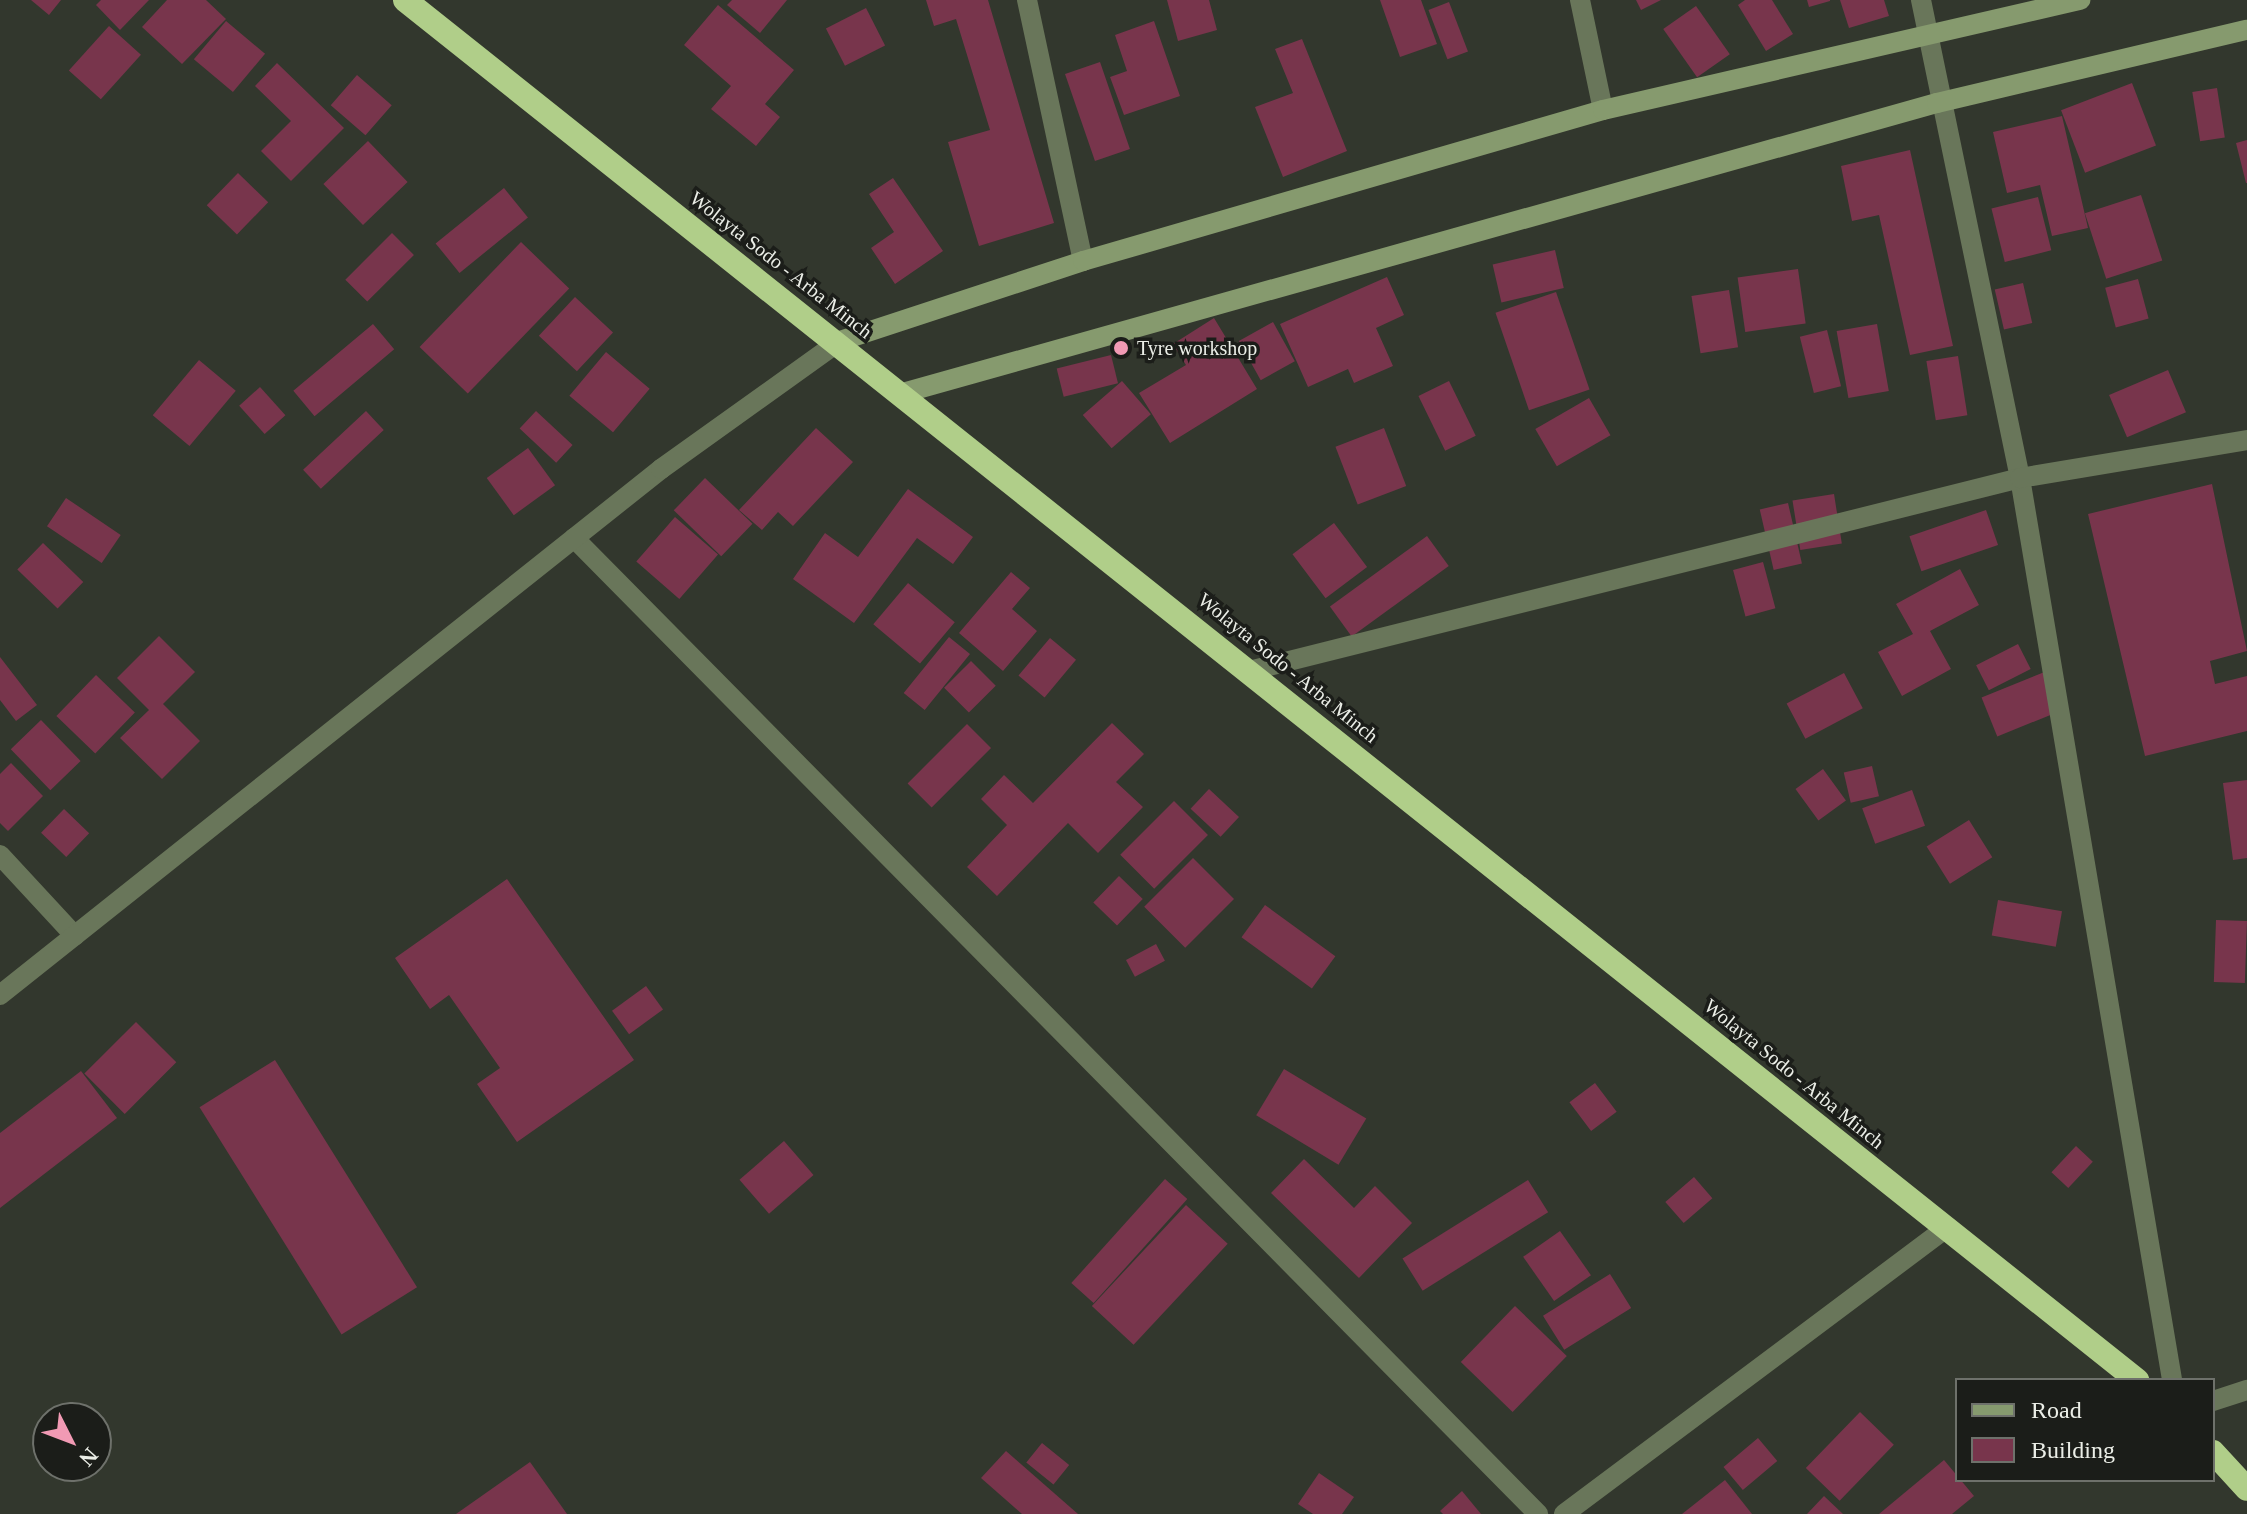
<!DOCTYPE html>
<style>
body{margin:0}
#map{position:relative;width:2247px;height:1514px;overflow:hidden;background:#32372d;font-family:"Times New Roman",serif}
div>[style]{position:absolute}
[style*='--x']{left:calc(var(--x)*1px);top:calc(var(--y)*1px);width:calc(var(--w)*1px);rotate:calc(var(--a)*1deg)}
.building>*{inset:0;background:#78354c;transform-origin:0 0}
.street>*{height:20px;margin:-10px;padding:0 10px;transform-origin:10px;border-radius:10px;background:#69765a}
.secondary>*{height:20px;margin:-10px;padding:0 10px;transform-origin:10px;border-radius:10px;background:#869a6e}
.highway>*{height:24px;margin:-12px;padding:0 12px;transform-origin:12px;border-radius:12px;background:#b0ce89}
.dots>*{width:22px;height:22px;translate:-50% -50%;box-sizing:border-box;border:4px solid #1b1d19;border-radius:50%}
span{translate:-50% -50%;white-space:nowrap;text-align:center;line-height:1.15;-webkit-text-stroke:7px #1b1d19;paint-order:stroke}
.street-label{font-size:20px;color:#ebeee7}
.poi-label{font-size:20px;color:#ebeee7}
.left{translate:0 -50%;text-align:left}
.legend{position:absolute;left:1955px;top:1378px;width:260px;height:104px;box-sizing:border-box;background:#1b1d19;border:2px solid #6e716b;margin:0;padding:10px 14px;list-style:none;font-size:24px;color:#ebeee7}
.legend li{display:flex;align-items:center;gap:16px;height:40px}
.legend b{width:40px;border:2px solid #6e716b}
.north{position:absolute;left:32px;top:1402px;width:80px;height:80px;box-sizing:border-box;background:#1b1d19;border:2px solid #6e716b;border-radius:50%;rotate:132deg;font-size:22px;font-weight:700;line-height:32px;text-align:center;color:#ebeee7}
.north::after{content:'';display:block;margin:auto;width:28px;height:36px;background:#f19ab4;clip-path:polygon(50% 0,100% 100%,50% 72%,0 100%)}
</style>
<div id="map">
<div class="building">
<div style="clip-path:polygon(31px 0,61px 0,49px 15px)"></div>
<div style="clip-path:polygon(101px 0,149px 0,120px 30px,96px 5px)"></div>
<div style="clip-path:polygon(167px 0,206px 0,226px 19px,182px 64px,142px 27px)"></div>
<div style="clip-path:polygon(732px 0,787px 0,760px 33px,727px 5px)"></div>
<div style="clip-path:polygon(926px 0,988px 0,1054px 223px,979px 246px,948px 142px,990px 130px,956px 19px,934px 26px)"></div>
<div style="clip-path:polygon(1167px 0,1209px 0,1217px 30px,1178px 41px)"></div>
<div style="clip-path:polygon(1380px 0,1421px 0,1437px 44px,1400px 57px)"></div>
<div style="clip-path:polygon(1636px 0,1661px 0,1641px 10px)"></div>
<div style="clip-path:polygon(1745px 0,1772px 0,1793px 34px,1766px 51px,1738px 5px)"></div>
<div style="clip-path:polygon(1807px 0,1830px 0,1830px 1px,1809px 7px)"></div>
<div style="clip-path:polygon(1840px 0,1884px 0,1889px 16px,1849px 28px)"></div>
<div style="left:1449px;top:2px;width:53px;height:22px;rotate:69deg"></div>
<div style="clip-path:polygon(718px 5px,794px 70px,765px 104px,780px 117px,756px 146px,711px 109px,731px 86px,684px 45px)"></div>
<div style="left:1696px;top:6px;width:59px;height:40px;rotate:55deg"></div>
<div style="left:866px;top:8px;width:42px;height:45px;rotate:63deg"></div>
<div style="left:226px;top:21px;width:51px;height:50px;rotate:40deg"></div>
<div style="clip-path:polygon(1154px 21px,1180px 96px,1124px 115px,1110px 77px,1127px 71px,1115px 35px)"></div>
<div style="left:109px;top:26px;width:43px;height:60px;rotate:42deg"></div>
<div style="clip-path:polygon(1302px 39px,1347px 151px,1283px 177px,1255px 107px,1293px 93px,1275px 49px)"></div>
<div style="left:1100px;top:62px;width:92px;height:37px;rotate:71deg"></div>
<div style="clip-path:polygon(277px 63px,344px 128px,291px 181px,261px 151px,291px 121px,255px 86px)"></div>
<div style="left:357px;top:75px;width:46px;height:40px;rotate:41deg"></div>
<div style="left:2132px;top:83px;width:67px;height:76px;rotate:69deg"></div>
<div style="left:2217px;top:88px;width:50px;height:25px;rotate:81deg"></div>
<div style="clip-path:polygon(2062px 116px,2088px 228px,2052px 236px,2040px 185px,2007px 193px,1993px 132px)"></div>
<div style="clip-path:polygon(2247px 140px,2247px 183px,2246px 183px,2236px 143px)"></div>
<div style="left:368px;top:141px;width:57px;height:62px;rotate:46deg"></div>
<div style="clip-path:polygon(1910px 150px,1953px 346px,1910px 355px,1879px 215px,1852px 221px,1841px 166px)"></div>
<div style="left:238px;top:173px;width:42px;height:45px;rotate:44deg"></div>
<div style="clip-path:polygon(893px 178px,943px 251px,895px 284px,871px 248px,894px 232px,869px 194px)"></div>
<div style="left:504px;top:188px;width:38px;height:88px;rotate:51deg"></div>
<div style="left:2141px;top:195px;width:69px;height:59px;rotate:72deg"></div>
<div style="left:2038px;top:197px;width:55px;height:48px;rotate:76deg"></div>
<div style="left:392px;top:233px;width:31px;height:66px;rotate:45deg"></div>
<div style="left:521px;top:242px;width:67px;height:146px;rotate:44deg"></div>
<div style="left:1555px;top:250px;width:39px;height:64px;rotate:77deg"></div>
<div style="left:1798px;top:269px;width:55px;height:61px;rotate:82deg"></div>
<div style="clip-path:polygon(1387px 277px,1404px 315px,1376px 328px,1393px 366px,1354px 383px,1348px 369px,1308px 387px,1280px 324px)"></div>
<div style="left:2138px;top:279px;width:41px;height:34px;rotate:75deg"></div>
<div style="left:2023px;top:283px;width:41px;height:29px;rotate:77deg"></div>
<div style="left:1729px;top:290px;width:58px;height:38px;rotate:81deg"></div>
<div style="left:1556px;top:292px;width:103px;height:64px;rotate:71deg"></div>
<div style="left:575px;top:297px;width:52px;height:53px;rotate:43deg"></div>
<div style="clip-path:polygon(1214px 318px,1257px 389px,1170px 443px,1139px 393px,1186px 365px,1173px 344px)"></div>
<div style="left:1273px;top:322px;width:45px;height:39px;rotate:61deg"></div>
<div style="left:373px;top:324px;width:33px;height:104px;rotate:50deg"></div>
<div style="left:1877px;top:324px;width:68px;height:41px;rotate:80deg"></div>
<div style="left:1827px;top:330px;width:58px;height:28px;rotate:76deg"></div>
<div style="left:606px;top:352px;width:57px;height:57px;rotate:40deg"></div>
<div style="left:1111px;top:355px;width:29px;height:56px;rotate:76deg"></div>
<div style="left:1958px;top:356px;width:60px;height:32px;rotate:81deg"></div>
<div style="left:199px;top:360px;width:48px;height:72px;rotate:40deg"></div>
<div style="left:2168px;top:370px;width:46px;height:64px;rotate:67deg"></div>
<div style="left:1122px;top:381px;width:44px;height:52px;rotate:49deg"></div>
<div style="left:1449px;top:381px;width:61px;height:34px;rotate:64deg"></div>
<div style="left:260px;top:387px;width:38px;height:28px;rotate:48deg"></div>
<div style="left:1589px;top:398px;width:43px;height:62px;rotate:60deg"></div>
<div style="left:366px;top:411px;width:26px;height:86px;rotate:47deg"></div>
<div style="left:536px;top:411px;width:50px;height:24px;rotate:43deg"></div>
<div style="clip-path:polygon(816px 428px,853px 462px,793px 526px,778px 512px,762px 530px,739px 510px)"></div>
<div style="left:1384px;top:428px;width:62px;height:52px;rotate:69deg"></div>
<div style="left:528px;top:448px;width:46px;height:51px;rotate:54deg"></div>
<div style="left:705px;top:478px;width:66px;height:45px;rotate:44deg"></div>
<div style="clip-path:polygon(2212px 484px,2247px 651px,2210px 661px,2215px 684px,2247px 676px,2247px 731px,2145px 756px,2088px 514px)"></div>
<div style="clip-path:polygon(908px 489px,973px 537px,953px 564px,917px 538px,854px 623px,793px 579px,825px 533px,858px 557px)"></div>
<div style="left:1834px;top:494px;width:50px;height:42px;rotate:81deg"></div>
<div style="left:66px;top:498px;width:66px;height:34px;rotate:34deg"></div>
<div style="left:1788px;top:503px;width:62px;height:29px;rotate:77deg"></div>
<div style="left:1986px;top:510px;width:37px;height:81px;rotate:71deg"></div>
<div style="left:675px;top:517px;width:57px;height:59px;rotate:41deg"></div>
<div style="left:1334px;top:523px;width:55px;height:52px;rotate:53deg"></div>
<div style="left:1427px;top:536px;width:37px;height:120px;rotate:54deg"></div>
<div style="left:43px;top:543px;width:56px;height:37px;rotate:44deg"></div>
<div style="left:1763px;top:562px;width:48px;height:31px;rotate:75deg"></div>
<div style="clip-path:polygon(1960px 569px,1979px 605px,1930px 631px,1951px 669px,1902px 696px,1878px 652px,1913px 634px,1896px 604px)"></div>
<div style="clip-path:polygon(1011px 572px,1030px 588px,1012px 609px,1037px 631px,1003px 671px,959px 633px)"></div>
<div style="left:908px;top:583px;width:61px;height:54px;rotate:40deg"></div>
<div style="clip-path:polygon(159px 636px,195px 672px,163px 704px,200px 741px,162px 779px,120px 738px,149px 710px,117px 678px)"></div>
<div style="left:949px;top:637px;width:27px;height:72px;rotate:39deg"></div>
<div style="left:1050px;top:638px;width:34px;height:49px;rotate:40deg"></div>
<div style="left:2018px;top:644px;width:28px;height:47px;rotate:63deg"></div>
<div style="clip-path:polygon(0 657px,37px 705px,16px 721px,0 700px)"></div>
<div style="left:971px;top:661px;width:35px;height:38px;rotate:45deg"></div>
<div style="left:2052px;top:669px;width:42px;height:76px;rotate:68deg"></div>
<div style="left:1844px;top:673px;width:40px;height:65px;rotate:62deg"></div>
<div style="left:96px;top:675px;width:54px;height:57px;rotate:44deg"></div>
<div style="left:41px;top:720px;width:57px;height:42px;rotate:46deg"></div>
<div style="clip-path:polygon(1112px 723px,1144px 754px,1116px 782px,1143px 807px,1098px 853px,1068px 823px,997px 896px,967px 867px,1007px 825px,981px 799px,1004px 775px,1033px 803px)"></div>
<div style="left:967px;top:724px;width:34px;height:84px;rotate:45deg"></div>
<div style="clip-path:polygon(11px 763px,43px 796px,8px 831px,0 823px,0 774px)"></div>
<div style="left:1872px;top:766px;width:31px;height:29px;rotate:77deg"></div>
<div style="left:1823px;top:769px;width:39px;height:34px;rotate:54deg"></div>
<div style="clip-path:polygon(2247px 780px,2247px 858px,2233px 860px,2223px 783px)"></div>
<div style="left:1209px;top:789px;width:41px;height:27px;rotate:43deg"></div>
<div style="left:1912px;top:790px;width:38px;height:53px;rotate:70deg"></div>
<div style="left:1174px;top:801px;width:48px;height:76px;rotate:45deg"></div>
<div style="left:64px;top:809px;width:35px;height:33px;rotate:44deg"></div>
<div style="left:1969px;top:820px;width:44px;height:50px;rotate:58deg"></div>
<div style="left:1193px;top:858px;width:58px;height:69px;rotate:45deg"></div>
<div style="left:1119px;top:876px;width:33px;height:37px;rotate:44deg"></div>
<div style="clip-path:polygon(507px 879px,634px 1060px,517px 1142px,477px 1084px,500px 1068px,449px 995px,430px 1009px,395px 958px)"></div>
<div style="left:1998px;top:900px;width:65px;height:36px;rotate:10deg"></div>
<div style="left:1265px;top:905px;width:87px;height:40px;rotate:36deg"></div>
<div style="left:2216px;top:920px;width:31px;height:62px;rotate:2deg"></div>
<div style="left:1156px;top:944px;width:19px;height:34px;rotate:62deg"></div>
<div style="left:646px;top:986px;width:29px;height:42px;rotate:54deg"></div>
<div style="left:136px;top:1022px;width:57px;height:73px;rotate:45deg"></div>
<div style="left:275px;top:1060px;width:268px;height:89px;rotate:58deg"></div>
<div style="left:1284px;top:1069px;width:96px;height:54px;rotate:31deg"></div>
<div style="clip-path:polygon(81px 1071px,117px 1118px,0 1208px,0 1133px)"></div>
<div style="left:1595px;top:1083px;width:36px;height:32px;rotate:53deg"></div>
<div style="left:784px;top:1141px;width:45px;height:59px;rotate:49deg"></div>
<div style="left:2076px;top:1146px;width:23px;height:36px;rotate:43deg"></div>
<div style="clip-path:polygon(1304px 1159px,1354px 1208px,1375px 1186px,1412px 1223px,1359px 1278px,1271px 1193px)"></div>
<div style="left:1694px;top:1177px;width:28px;height:38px;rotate:49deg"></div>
<div style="left:1165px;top:1179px;width:30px;height:140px;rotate:42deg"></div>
<div style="left:1528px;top:1180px;width:38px;height:148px;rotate:58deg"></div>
<div style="left:1186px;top:1205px;width:57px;height:138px;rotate:43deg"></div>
<div style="left:1560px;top:1231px;width:54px;height:45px;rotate:55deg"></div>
<div style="left:1610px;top:1274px;width:40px;height:79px;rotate:58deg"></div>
<div style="left:1515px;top:1306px;width:72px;height:78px;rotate:44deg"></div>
<div style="left:1860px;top:1412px;width:47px;height:78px;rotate:44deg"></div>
<div style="left:1758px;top:1438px;width:30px;height:45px;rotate:50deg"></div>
<div style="left:1042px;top:1443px;width:35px;height:25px;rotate:39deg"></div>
<div style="clip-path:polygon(1006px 1451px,1078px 1514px,1022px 1514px,981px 1478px)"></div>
<div style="clip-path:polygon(1944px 1460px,1974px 1496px,1952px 1514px,1879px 1514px)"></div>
<div style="clip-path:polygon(530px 1462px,567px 1514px,456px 1514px)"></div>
<div style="clip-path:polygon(1319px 1473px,1354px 1497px,1342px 1514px,1313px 1514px,1298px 1504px)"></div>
<div style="clip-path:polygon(1725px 1480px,1752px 1514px,1682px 1514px)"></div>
<div style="clip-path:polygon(1462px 1491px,1481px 1514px,1443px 1514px,1440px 1511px)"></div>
<div style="clip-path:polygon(1824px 1496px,1843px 1514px,1807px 1514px)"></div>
</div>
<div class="street">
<div style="--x:1027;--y:0;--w:267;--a:77.9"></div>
<div style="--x:1580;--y:0;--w:112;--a:78.2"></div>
<div style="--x:1921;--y:0;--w:488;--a:78.3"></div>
<div style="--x:2020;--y:478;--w:915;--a:80.43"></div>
<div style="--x:574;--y:538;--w:1372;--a:45.35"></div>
<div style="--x:1253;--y:670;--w:791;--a:-14.05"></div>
<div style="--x:2020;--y:478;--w:230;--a:-9.5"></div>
<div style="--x:0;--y:855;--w:110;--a:47.2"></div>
<div style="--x:0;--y:995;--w:845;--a:-38.51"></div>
<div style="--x:661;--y:469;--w:220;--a:-35.6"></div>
<div style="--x:2213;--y:1401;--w:36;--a:-18"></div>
<div style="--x:1564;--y:1514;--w:479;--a:-36.8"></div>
</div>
<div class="secondary">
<div style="--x:840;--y:341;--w:256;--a:-18.2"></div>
<div style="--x:1083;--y:261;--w:541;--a:-16.19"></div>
<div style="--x:1603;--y:110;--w:490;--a:-13"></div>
<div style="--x:903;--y:393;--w:1074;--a:-15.67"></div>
<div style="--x:1937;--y:103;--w:318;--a:-13.3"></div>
</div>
<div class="highway">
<div style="--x:405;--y:0;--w:2215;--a:38.55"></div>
<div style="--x:2213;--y:1452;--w:50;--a:47.4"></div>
</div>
<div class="dots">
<div style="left:1121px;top:348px;background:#f19ab4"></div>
</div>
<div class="street-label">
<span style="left:781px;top:265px;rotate:38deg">Wolayta Sodo - Arba Minch</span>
<span style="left:1288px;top:668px;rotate:39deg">Wolayta Sodo - Arba Minch</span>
<span style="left:1794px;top:1074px;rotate:39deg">Wolayta Sodo - Arba Minch</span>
</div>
<div class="poi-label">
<span class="left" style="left:1137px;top:348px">Tyre workshop</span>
</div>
<ul class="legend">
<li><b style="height:10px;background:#869a6e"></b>Road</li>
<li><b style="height:22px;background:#78354c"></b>Building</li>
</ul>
<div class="north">N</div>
</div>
